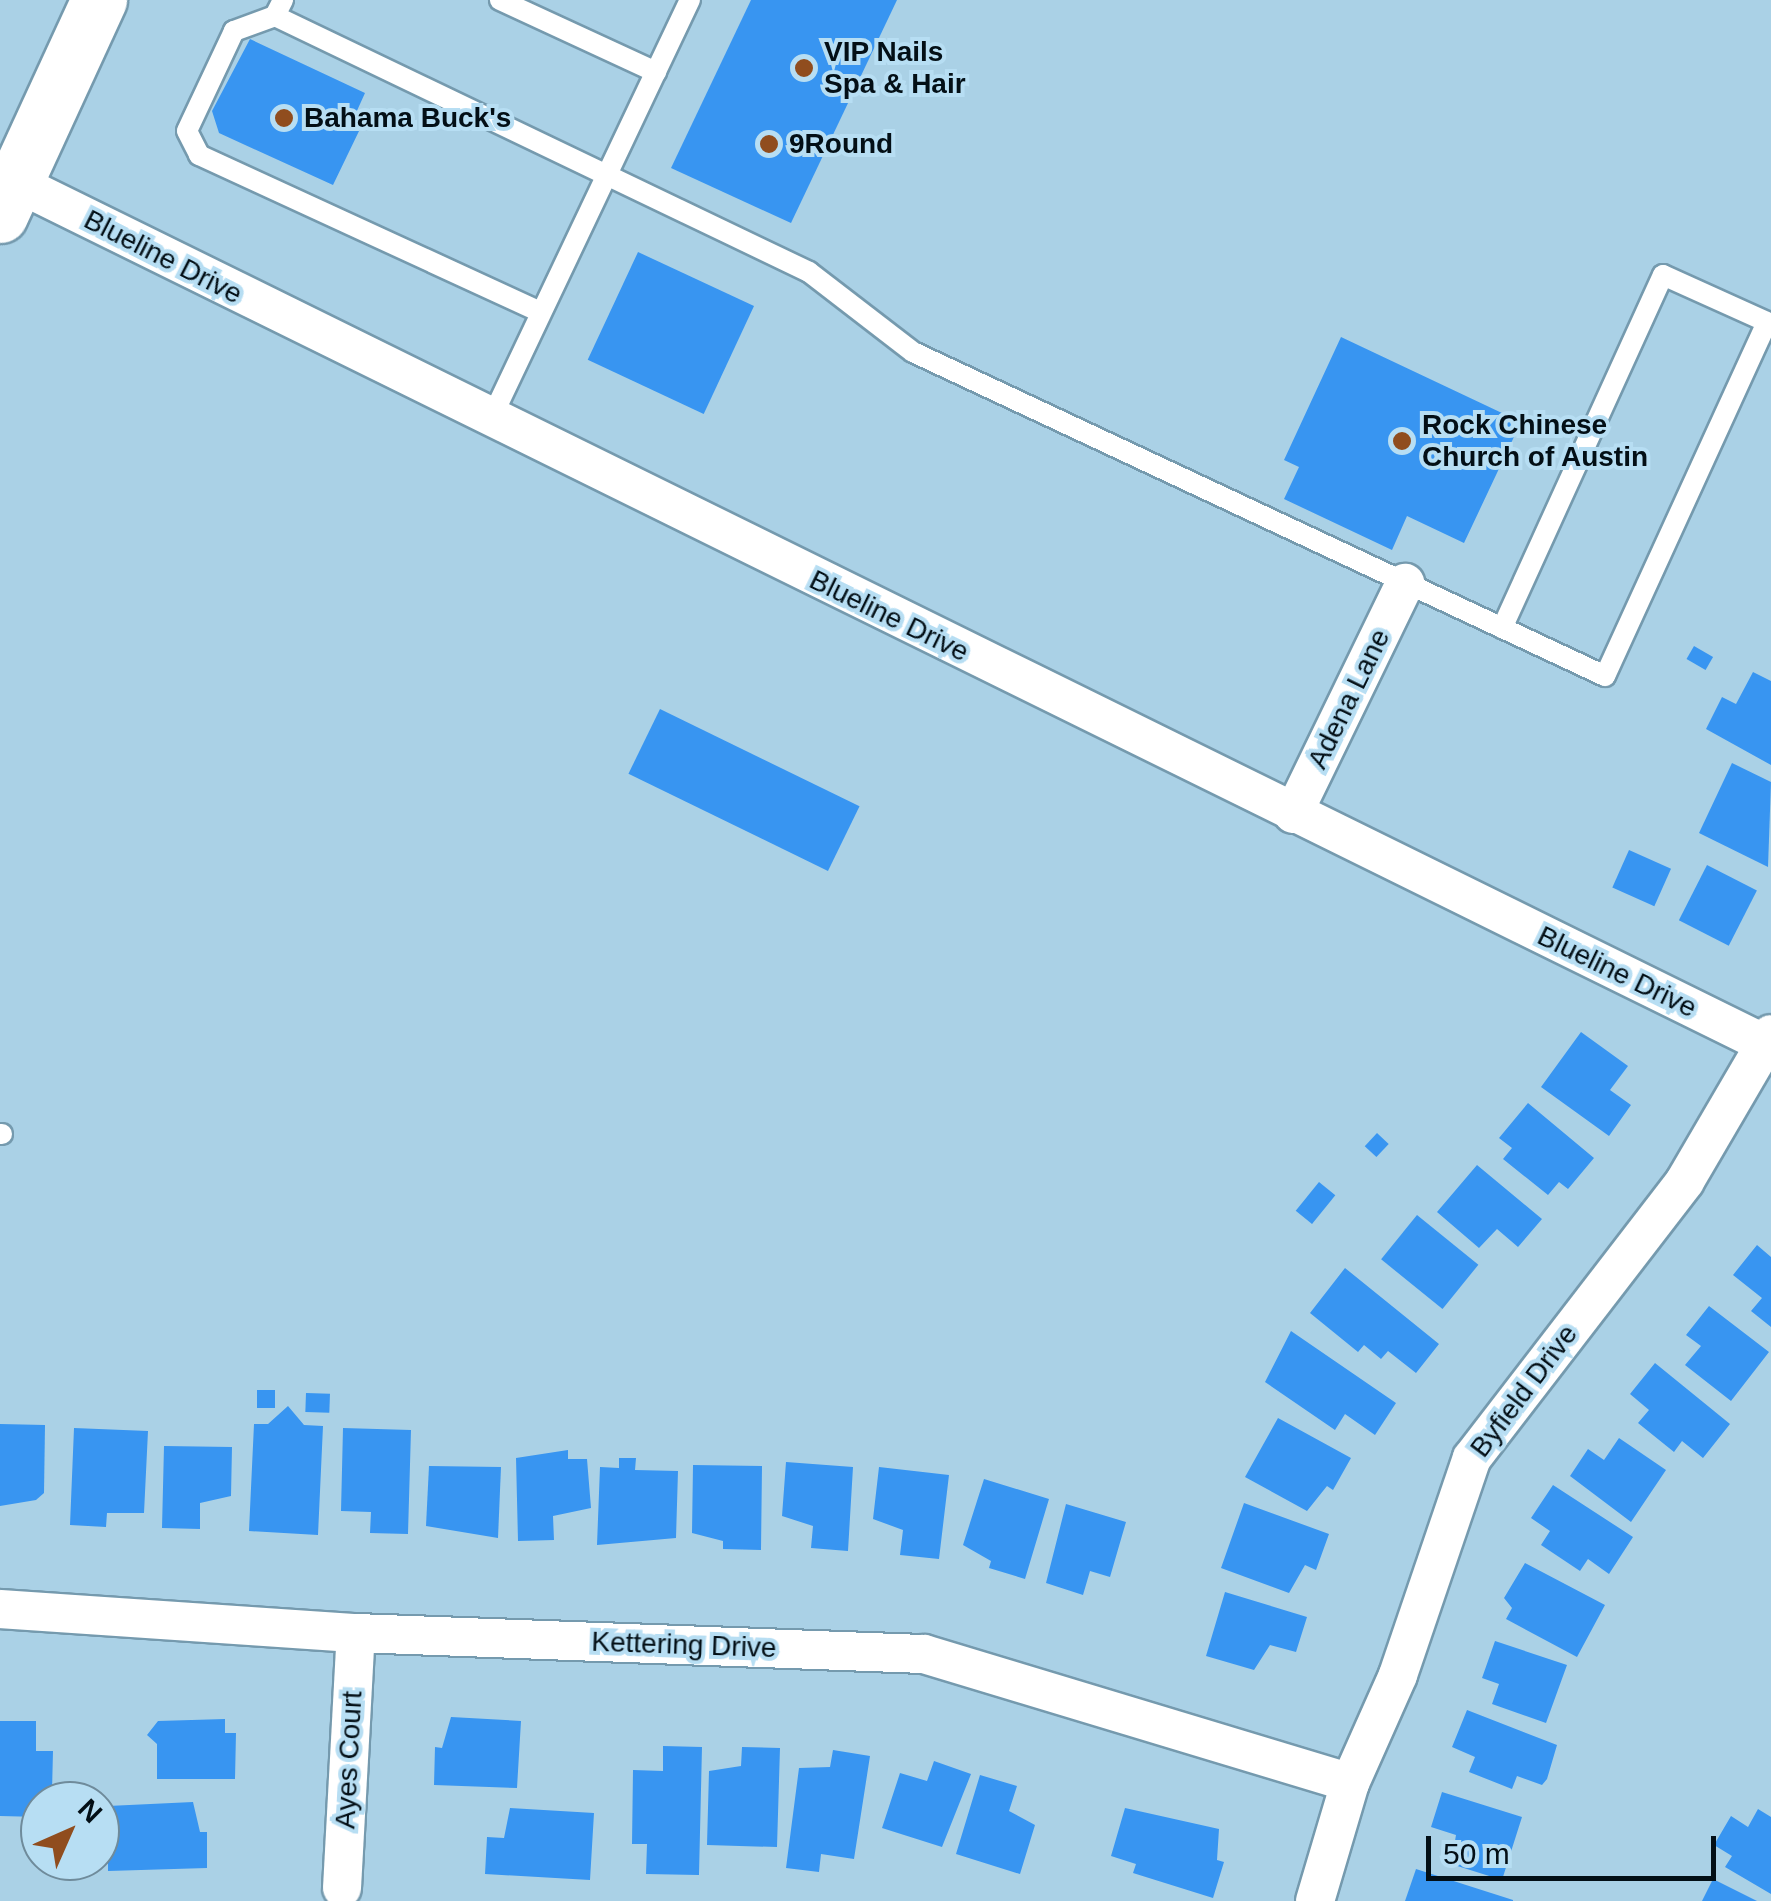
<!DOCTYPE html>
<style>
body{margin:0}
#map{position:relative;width:1771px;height:1901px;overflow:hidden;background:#aad1e6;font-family:Helvetica,sans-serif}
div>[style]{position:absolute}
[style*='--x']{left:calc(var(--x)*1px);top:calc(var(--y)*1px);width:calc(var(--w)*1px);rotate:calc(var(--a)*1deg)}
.building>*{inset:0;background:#3895f1;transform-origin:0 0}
.roads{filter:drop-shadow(2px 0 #759aae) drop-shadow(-2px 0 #759aae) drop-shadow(0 2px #759aae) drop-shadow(0 -2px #759aae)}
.lane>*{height:20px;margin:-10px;padding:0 10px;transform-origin:10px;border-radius:10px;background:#fff}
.street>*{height:38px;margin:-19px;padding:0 19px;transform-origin:19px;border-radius:19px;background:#fff}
.secondary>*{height:55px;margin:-27.5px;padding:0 27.5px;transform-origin:27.5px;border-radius:27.5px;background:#fff}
.dots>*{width:28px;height:28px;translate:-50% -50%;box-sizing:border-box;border:5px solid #b7def3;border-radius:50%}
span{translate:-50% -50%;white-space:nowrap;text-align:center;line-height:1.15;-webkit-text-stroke:8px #b7def3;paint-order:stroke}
.poi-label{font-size:28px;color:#030f16;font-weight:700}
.left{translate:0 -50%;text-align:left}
.street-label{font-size:28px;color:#030f16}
.north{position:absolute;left:20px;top:1781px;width:100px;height:100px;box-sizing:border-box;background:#b7def3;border:2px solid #6f8b9b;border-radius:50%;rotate:45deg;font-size:28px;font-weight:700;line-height:40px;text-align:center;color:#030f16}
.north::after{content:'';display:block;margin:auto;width:35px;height:45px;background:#904d1e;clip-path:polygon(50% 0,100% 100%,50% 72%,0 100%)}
.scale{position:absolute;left:1426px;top:1836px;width:290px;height:45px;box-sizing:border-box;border:5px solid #030f16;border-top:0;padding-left:12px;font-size:30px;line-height:35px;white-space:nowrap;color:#030f16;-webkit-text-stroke:8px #b7def3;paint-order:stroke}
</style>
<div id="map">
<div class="building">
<div style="clip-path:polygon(751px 0,897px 0,791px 223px,671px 168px)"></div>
<div style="clip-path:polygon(250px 39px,365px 93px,351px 124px,360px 129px,333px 185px,219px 133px,212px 111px)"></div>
<div style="left:638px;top:252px;width:128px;height:119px;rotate:25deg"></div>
<div style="clip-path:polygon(1341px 337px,1521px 422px,1464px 543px,1407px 516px,1392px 550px,1284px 499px,1299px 467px,1284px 460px)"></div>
<div style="left:1694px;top:646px;width:22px;height:15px;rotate:30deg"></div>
<div style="clip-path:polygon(1753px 672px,1771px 681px,1771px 765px,1706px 729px,1722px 697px,1736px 704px)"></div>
<div style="left:660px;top:709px;width:222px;height:72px;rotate:26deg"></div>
<div style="clip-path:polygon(1732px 763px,1771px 782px,1768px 867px,1699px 833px)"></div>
<div style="left:1629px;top:850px;width:46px;height:41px;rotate:24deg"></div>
<div style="left:1707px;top:865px;width:56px;height:62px;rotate:27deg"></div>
<div style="clip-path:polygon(1581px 1032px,1628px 1066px,1610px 1090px,1631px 1105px,1609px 1136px,1541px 1087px)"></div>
<div style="clip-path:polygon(1528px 1103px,1594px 1158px,1568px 1189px,1559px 1182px,1548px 1195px,1503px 1159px,1512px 1148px,1499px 1138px)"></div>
<div style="left:1377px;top:1133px;width:16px;height:18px;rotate:43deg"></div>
<div style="clip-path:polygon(1477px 1165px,1542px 1219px,1518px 1247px,1497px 1229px,1479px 1248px,1437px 1212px)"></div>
<div style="left:1319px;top:1182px;width:21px;height:37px;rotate:39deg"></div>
<div style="left:1417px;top:1215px;width:79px;height:57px;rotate:39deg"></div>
<div style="clip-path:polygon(1757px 1245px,1771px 1257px,1771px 1327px,1751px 1311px,1762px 1298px,1733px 1275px)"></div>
<div style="clip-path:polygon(1345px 1268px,1439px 1344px,1416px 1373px,1388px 1351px,1381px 1359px,1364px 1345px,1358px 1352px,1310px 1313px)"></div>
<div style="clip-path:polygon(1709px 1306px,1769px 1352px,1731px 1401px,1685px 1365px,1701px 1346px,1686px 1335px)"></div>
<div style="clip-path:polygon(1291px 1331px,1396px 1403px,1375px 1435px,1345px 1414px,1335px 1430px,1265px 1382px)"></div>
<div style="clip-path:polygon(1655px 1363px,1730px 1424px,1703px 1458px,1682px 1441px,1674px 1452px,1638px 1423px,1649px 1410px,1630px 1394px)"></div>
<div style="left:257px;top:1390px;width:18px;height:18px"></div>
<div style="left:306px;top:1393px;width:24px;height:19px;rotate:2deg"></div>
<div style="clip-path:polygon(288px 1406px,304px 1425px,323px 1426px,318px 1535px,249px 1531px,254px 1424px,268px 1424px)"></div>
<div style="clip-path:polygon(1278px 1418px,1351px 1458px,1333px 1490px,1327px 1486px,1307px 1511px,1245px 1477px)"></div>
<div style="clip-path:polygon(0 1424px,45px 1425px,44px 1493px,36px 1500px,0 1506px)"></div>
<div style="clip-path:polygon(74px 1428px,148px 1431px,144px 1513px,107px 1513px,106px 1527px,70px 1525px)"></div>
<div style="clip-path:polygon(343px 1428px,411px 1430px,408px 1534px,370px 1533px,371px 1512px,341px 1511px)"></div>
<div style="clip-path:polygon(1619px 1438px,1666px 1470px,1631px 1522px,1570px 1476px,1588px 1449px,1604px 1460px)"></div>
<div style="clip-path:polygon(164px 1446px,232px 1447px,231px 1496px,200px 1503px,200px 1529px,162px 1528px)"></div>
<div style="clip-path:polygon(568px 1450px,568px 1459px,587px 1459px,591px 1508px,553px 1516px,554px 1540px,518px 1541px,516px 1458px)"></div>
<div style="clip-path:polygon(619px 1458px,636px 1458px,635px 1470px,678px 1471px,676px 1538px,597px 1545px,600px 1467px,619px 1468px)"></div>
<div style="clip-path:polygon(786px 1462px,853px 1467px,848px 1551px,811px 1548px,813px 1526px,782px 1516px)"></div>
<div style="clip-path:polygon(693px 1465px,762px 1466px,761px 1550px,723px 1549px,723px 1541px,692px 1533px)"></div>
<div style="clip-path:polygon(429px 1466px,501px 1467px,498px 1538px,426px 1526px)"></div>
<div style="clip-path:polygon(879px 1467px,949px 1475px,939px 1559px,900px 1555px,903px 1530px,873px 1519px)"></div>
<div style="clip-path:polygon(984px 1479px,1049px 1499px,1025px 1579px,989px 1568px,991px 1561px,963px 1545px)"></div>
<div style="clip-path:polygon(1553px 1485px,1633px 1537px,1609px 1574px,1588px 1559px,1580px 1571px,1541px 1545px,1550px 1531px,1531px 1518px)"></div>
<div style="clip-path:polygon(1244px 1503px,1329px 1534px,1316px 1570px,1305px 1565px,1289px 1593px,1221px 1568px)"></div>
<div style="clip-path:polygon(1066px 1504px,1126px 1522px,1110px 1577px,1090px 1571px,1083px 1595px,1046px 1583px)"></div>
<div style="clip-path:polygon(1525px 1563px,1605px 1605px,1577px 1657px,1506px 1619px,1512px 1608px,1504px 1598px)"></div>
<div style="clip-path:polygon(1225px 1592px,1307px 1617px,1296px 1652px,1270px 1645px,1254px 1670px,1206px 1656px)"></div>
<div style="clip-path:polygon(1495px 1641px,1567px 1665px,1546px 1723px,1492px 1704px,1499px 1684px,1482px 1678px)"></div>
<div style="clip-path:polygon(1467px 1710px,1557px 1745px,1547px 1779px,1542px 1785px,1517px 1776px,1512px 1789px,1469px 1772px,1475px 1757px,1452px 1747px)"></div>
<div style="clip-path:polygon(451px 1717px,521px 1721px,517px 1788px,434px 1785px,435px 1747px,442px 1748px)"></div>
<div style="clip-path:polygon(225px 1719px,225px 1733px,236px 1733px,235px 1779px,157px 1779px,157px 1744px,147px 1735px,158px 1721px)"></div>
<div style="clip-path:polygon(0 1721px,36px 1721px,36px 1751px,53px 1751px,52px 1792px,43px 1792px,40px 1817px,0 1816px)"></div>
<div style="clip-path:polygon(663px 1746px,702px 1747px,699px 1875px,646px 1874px,647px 1844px,632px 1844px,633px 1770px,663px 1771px)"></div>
<div style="clip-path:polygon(742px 1747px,780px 1748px,777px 1847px,707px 1845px,709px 1771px,741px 1766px)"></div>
<div style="clip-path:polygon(833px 1750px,870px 1756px,854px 1859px,821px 1854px,819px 1872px,786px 1868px,799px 1768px,830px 1767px)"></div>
<div style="clip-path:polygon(934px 1761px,971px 1774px,942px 1847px,882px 1828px,900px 1773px,927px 1781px)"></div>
<div style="clip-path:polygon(980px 1775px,1017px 1786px,1009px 1811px,1035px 1825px,1020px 1874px,956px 1854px)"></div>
<div style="clip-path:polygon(1442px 1792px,1522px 1817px,1502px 1880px,1451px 1864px,1456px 1835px,1431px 1827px)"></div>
<div style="clip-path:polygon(193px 1802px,200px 1832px,207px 1832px,207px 1868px,108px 1871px,108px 1806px)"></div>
<div style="clip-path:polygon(510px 1808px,594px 1813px,590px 1880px,485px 1874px,487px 1837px,504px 1838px)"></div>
<div style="clip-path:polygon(1125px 1808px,1219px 1829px,1217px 1860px,1224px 1862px,1213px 1898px,1133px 1873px,1136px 1864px,1111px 1856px)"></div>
<div style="clip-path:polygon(1758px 1809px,1771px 1817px,1771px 1894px,1725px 1867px,1732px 1856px,1714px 1845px,1731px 1816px,1748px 1827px)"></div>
<div style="clip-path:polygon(1416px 1869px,1513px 1900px,1513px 1901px,1405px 1901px)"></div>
<div style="clip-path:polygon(1713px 1879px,1757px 1901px,1702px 1901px)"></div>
</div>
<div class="roads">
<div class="lane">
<div style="--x:283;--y:0;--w:18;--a:117"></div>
<div style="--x:275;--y:16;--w:592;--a:25.61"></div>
<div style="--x:809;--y:272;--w:131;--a:37.6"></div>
<div style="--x:913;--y:352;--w:764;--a:25.09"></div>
<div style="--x:1605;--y:676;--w:389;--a:-65.4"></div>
<div style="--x:1767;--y:322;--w:114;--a:-155.7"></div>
<div style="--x:1663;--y:275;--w:388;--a:114.5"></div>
<div style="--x:500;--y:0;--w:172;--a:24.8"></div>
<div style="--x:275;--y:16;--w:44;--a:159.9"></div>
<div style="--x:234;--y:31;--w:110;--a:115.2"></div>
<div style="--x:187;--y:131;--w:27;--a:63"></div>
<div style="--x:199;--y:155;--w:376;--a:24.7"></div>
<div style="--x:490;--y:421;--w:466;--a:-64.6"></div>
<div style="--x:0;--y:1134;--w:2;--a:0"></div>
</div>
<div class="street">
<div style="--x:15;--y:182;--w:1951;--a:26.22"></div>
<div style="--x:1293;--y:814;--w:257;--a:-64.1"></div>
<div style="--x:0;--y:1609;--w:357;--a:3.9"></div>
<div style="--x:356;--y:1633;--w:568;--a:2.12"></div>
<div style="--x:924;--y:1654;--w:445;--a:16.8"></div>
<div style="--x:342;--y:1888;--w:255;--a:-86.9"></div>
<div style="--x:1315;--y:1901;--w:123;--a:-73.5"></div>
<div style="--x:1350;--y:1783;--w:118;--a:-66"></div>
<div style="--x:1398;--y:1675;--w:229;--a:-71.2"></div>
<div style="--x:1472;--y:1458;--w:349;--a:-52.4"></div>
<div style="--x:1685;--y:1181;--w:170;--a:-59.7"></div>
</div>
<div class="secondary">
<div style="--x:0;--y:215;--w:237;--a:-65.3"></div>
</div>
</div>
<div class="dots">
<div style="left:804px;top:68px;background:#904d1e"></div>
<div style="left:284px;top:118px;background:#904d1e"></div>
<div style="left:769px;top:144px;background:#904d1e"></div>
<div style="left:1402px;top:441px;background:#904d1e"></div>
</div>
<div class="poi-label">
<span class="left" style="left:824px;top:68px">VIP Nails<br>Spa &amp; Hair</span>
<span class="left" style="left:304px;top:118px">Bahama Buck's</span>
<span class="left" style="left:789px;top:144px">9Round</span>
<span class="left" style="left:1422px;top:441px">Rock Chinese<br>Church of Austin</span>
</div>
<div class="street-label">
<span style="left:163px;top:257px;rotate:27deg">Blueline Drive</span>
<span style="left:889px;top:616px;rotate:26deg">Blueline Drive</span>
<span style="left:1349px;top:699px;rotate:-64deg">Adena Lane</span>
<span style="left:1617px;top:972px;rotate:26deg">Blueline Drive</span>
<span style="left:1524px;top:1391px;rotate:-53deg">Byfield Drive</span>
<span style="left:684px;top:1645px;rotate:2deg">Kettering Drive</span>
<span style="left:349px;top:1760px;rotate:-87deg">Ayes Court</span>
</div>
<div class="north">N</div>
<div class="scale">50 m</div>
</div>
